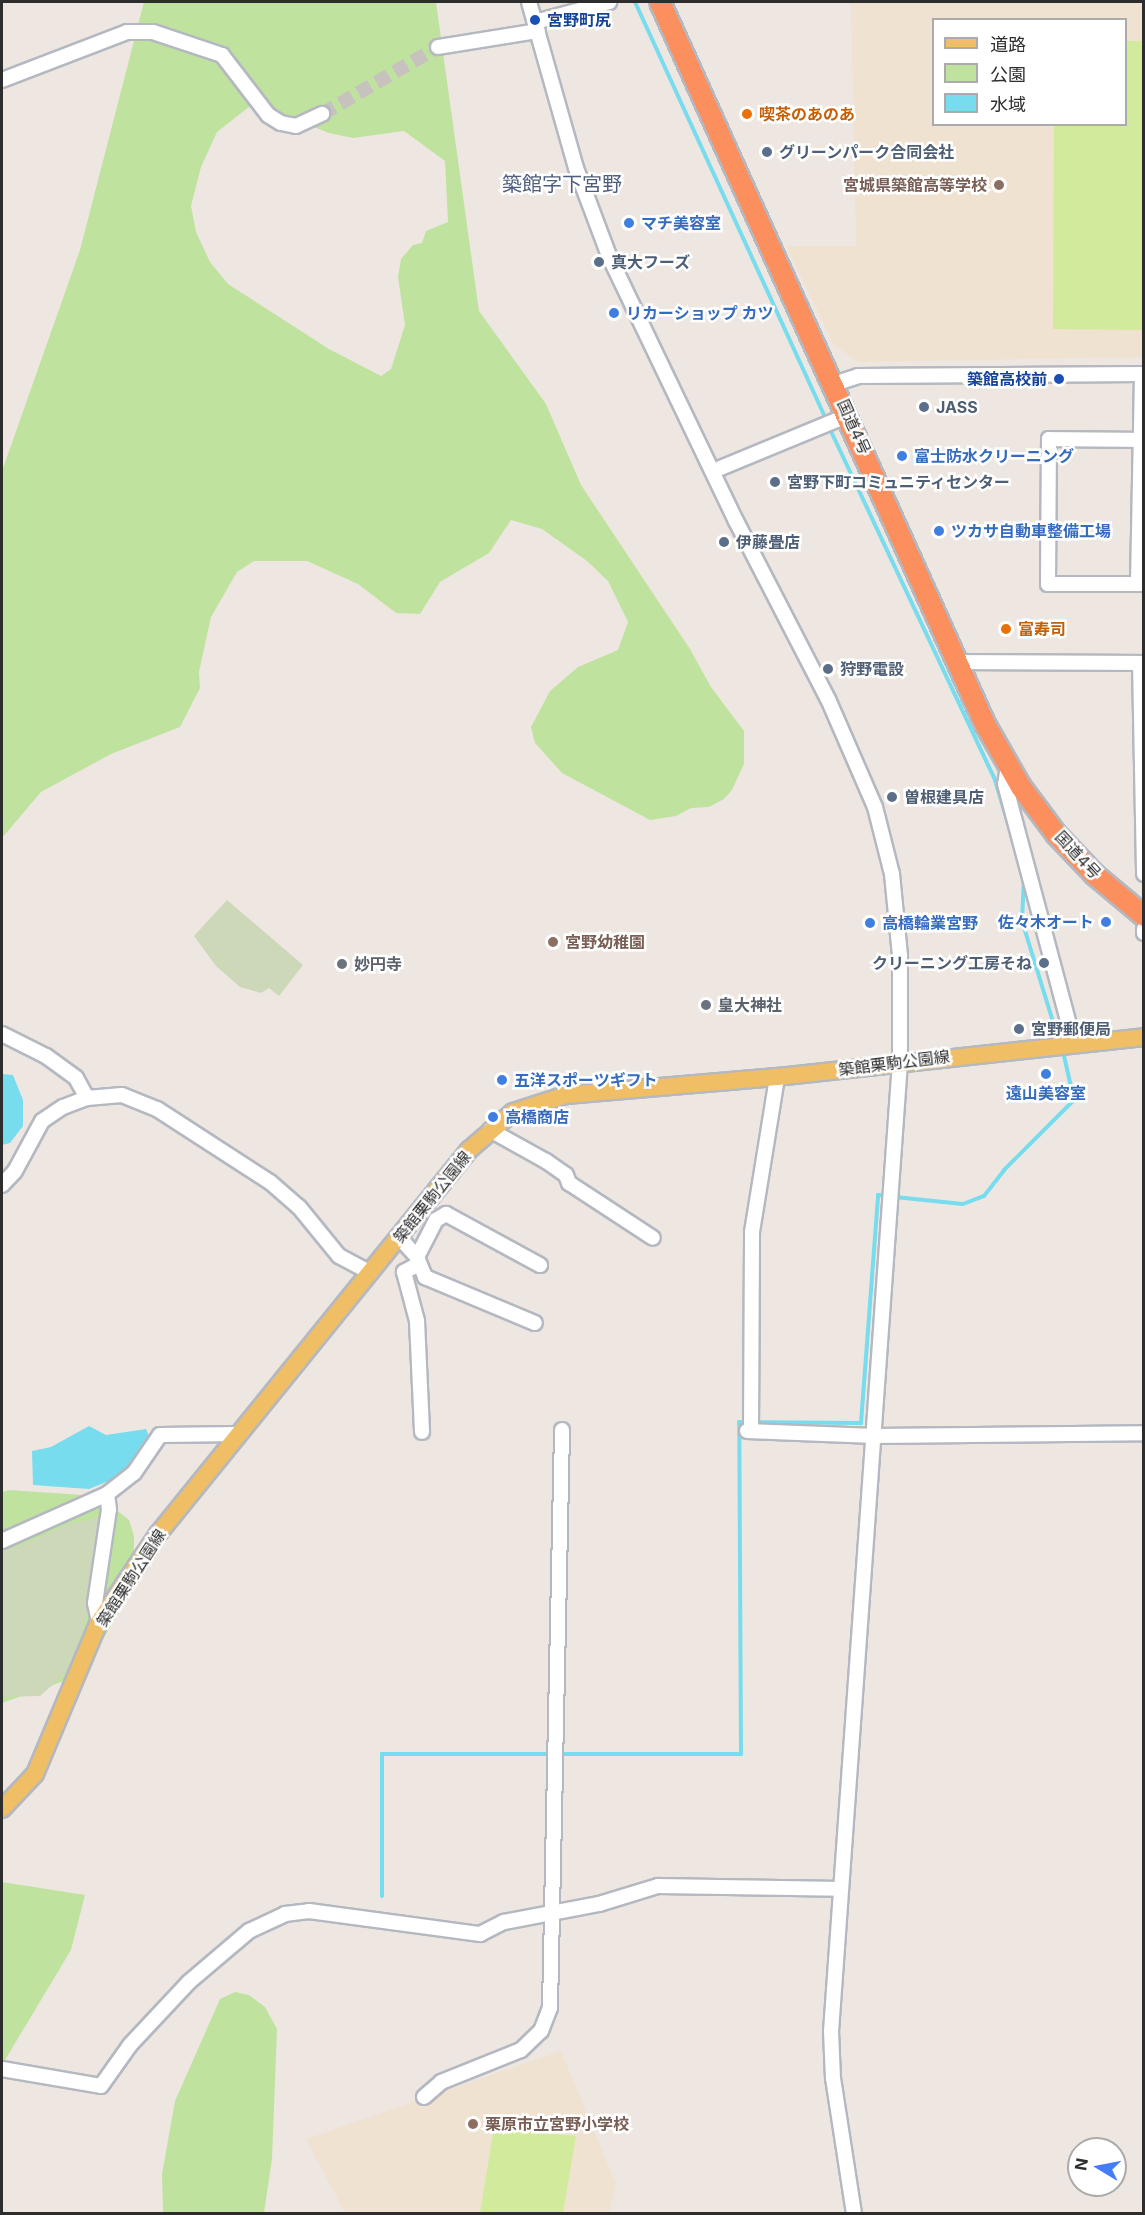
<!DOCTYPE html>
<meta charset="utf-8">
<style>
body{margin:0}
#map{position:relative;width:1145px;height:2215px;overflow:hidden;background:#eee7e1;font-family:Inter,"Noto Sans JP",sans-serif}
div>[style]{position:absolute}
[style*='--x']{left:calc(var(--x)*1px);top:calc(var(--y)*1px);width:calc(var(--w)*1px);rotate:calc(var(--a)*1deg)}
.education>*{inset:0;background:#efe2d1}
.green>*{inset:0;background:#bfe39f}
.cemetery>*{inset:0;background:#ccd8b8}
.pitch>*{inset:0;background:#d2ea9b}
.water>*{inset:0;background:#77dced}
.stream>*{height:4px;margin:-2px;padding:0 2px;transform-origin:2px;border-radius:2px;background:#77dced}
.minor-tunnel>*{height:14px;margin-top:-7px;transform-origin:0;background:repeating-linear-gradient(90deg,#c7c2bd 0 14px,transparent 0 21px)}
.roads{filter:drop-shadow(2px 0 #b4b8c0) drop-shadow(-2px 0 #b4b8c0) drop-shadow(0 2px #b4b8c0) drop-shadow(0 -2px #b4b8c0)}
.minor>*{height:14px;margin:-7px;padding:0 7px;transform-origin:7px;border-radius:7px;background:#fff}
.major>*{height:16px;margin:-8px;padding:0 8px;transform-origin:8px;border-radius:8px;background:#efbe65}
.highway>*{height:20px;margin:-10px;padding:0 10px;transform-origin:10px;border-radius:10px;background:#fc8f5e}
.dots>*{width:16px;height:16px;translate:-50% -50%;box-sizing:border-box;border:3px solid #fff;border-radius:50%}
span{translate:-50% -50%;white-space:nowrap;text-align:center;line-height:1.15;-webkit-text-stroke:5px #fff;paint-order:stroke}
.transit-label{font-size:16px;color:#164399;font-weight:700}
.left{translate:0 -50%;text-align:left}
.right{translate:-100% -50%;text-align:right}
.food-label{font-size:16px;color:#c56008;font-weight:700}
.service-label{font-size:16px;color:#4e5e75;font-weight:700}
.education-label{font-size:16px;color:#785e54;font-weight:700}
.shop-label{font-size:16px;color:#366cbe;font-weight:700}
.street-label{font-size:16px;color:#2d2d2d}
.worship-label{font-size:16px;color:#5b616d;font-weight:700}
.quarter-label{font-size:20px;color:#4e5c7e}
.frame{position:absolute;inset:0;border:3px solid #2d2d2d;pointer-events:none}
.legend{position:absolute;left:932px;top:18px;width:195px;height:108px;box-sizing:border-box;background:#fff;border:2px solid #ababab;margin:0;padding:8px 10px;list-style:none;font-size:18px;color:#2d2d2d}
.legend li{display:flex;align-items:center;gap:12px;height:30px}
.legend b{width:30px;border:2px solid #ababab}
.north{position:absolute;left:1067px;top:2137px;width:60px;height:60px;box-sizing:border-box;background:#fff;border:2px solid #ababab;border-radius:50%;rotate:280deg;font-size:16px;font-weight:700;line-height:24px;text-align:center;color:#2d2d2d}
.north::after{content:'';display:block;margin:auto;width:21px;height:27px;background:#457cf7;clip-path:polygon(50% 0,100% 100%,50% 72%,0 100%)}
</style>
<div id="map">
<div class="education">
<div style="clip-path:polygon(evenodd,851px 2px,1143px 2px,1143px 357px,859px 362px,834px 345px,786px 246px,856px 246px,851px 2px,934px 20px,1126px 20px,1126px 124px,934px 124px,934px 20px)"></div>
<div style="clip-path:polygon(561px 2051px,616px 2184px,609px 2213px,345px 2213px,306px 2139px)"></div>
</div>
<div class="green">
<div style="clip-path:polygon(evenodd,144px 2px,436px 2px,479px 311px,546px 404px,581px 485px,690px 649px,711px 687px,744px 731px,744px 764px,732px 790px,724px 799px,709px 807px,691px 808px,676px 816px,650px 820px,562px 773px,535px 743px,531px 727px,550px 691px,578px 667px,618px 650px,628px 622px,608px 581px,587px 561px,542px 529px,511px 520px,489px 553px,440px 582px,420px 614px,396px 613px,358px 584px,307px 561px,254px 561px,237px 572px,211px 617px,199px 672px,200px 688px,180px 727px,111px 754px,41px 792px,2px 838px,2px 471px,80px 250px,144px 2px,254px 103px,329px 133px,353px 138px,404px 131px,445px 161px,448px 222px,426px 231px,422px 243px,413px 245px,401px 259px,398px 277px,405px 325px,391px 369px,381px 376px,329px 349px,228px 284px,210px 262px,196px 232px,191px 206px,201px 167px,217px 132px,254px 103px)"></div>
<div style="clip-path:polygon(9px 1490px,83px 1495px,114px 1508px,129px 1520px,134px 1536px,134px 1563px,130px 1595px,81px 1675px,2px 1703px,2px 1492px)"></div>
<div style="clip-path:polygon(2px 1882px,85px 1895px,71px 1950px,2px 2065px)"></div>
<div style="clip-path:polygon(235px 1992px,249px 1995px,265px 2007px,277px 2029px,272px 2159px,264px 2213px,163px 2213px,162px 2174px,175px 2101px,220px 1999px)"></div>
</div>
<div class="cemetery">
<div style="clip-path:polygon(227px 900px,303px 965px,279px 996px,269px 988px,261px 993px,240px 987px,216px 966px,194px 936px)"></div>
<div style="clip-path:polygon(99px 1518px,92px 1595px,73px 1667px,40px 1696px,2px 1697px,2px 1550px,25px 1544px,70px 1523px)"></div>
</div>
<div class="pitch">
<div style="clip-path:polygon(1126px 41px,1143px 41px,1143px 330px,1053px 329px,1054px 125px,1126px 124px)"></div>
<div style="clip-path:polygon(494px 2128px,576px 2136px,563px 2213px,480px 2213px)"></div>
</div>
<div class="water">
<div style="clip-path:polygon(2px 1074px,13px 1075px,23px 1100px,23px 1126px,10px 1143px,2px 1145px)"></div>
<div style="clip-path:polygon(89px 1426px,106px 1435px,146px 1429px,149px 1436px,121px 1476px,89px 1489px,33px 1485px,32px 1451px,51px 1447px)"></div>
</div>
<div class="stream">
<div style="--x:635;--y:2;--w:460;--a:65.4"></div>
<div style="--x:829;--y:427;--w:387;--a:64.8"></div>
<div style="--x:994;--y:777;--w:76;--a:73.2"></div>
<div style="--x:1024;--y:878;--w:43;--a:92.7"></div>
<div style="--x:1022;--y:921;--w:126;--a:72.9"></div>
<div style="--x:895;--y:1197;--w:68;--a:5.9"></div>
<div style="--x:963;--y:1204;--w:22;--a:-21"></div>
<div style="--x:984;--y:1196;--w:33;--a:-52"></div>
<div style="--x:1004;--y:1170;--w:99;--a:-45"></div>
<div style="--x:1074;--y:1100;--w:50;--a:-102.7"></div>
<div style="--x:559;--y:1754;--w:182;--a:0"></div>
<div style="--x:741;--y:1754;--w:332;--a:-90.3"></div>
<div style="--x:739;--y:1422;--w:122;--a:0.5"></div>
<div style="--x:861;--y:1423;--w:229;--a:-85.7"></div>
<div style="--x:878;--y:1195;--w:9;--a:6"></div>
<div style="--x:382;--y:1896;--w:142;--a:-90"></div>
<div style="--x:382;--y:1754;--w:170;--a:0"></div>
</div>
<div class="minor-tunnel">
<div style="--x:322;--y:114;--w:134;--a:-30"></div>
</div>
<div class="roads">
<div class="minor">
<div style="--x:529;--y:2;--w:173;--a:74.2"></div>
<div style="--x:576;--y:168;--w:94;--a:69.4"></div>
<div style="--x:609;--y:256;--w:294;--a:64.4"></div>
<div style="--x:736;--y:521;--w:200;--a:62.7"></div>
<div style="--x:828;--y:699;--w:118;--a:66.5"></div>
<div style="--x:875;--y:807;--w:69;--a:75.8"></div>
<div style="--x:892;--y:874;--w:82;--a:84.4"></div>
<div style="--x:900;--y:956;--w:106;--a:90"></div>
<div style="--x:900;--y:1062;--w:971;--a:94.07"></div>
<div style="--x:831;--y:2031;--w:47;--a:87.6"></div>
<div style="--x:833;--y:2078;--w:138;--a:81.2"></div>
<div style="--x:535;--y:22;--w:77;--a:-15.1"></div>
<div style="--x:438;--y:47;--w:101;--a:-9.1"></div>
<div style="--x:2;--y:80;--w:134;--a:-21"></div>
<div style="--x:127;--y:32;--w:26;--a:0"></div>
<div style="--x:153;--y:32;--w:73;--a:18.4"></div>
<div style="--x:222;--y:55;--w:76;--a:52.5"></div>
<div style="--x:268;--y:115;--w:15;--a:32"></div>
<div style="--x:281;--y:123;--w:15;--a:11"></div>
<div style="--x:296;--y:126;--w:29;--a:-25"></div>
<div style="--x:834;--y:384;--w:25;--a:-18"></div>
<div style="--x:858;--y:376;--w:286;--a:-0.4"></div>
<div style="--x:1144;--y:440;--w:95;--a:-179.4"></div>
<div style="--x:1049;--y:439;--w:145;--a:90.4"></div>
<div style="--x:1048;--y:584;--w:96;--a:0"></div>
<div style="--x:713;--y:471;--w:147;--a:-22.4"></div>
<div style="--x:1138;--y:584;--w:210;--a:-88.9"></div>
<div style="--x:958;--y:662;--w:186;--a:0.3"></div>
<div style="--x:1140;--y:663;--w:211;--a:88.9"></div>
<div style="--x:1008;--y:766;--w:18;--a:99"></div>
<div style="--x:1005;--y:784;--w:269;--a:75.1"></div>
<div style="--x:1144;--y:929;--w:4;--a:90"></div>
<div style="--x:2;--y:1034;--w:49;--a:26.6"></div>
<div style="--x:46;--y:1056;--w:37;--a:36"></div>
<div style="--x:76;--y:1078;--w:23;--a:61"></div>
<div style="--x:490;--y:1130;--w:64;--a:29"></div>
<div style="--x:546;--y:1161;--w:24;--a:35"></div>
<div style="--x:566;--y:1175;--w:9;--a:69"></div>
<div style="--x:569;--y:1183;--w:100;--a:33.2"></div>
<div style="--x:2;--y:1185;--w:19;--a:-47"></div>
<div style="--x:15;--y:1171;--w:57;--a:-61.6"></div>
<div style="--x:42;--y:1121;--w:25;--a:-34"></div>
<div style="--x:63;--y:1107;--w:26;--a:-21"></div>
<div style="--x:87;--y:1098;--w:35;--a:-5"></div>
<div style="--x:122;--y:1095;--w:38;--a:22"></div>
<div style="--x:157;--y:1109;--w:135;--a:32.9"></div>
<div style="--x:270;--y:1182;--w:38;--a:41"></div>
<div style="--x:299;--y:1207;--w:63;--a:50.8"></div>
<div style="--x:339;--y:1256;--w:36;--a:28"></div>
<div style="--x:399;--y:1237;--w:27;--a:48"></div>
<div style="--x:417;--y:1257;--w:22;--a:68"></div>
<div style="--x:425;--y:1277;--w:119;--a:22.7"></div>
<div style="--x:417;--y:1257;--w:42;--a:-62.8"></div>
<div style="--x:436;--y:1220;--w:12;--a:-31"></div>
<div style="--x:446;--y:1214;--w:107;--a:28.5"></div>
<div style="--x:417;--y:1265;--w:15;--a:152"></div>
<div style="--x:404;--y:1272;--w:51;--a:75.1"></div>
<div style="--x:417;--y:1321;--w:111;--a:87.4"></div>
<div style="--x:747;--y:1431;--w:128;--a:2.2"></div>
<div style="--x:875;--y:1436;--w:269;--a:-0.6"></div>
<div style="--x:751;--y:1431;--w:199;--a:-89.7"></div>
<div style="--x:752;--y:1232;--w:157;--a:-80.8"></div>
<div style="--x:2;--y:1541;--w:115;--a:-24.1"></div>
<div style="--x:107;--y:1494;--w:34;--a:-38"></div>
<div style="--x:134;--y:1473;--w:46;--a:-55.6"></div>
<div style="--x:160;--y:1435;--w:79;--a:-0.7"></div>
<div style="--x:99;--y:1622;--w:19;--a:-102"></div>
<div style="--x:95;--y:1603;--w:95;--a:-81.5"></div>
<div style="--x:109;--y:1509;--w:15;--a:-98"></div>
<div style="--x:2;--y:2069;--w:100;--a:9.7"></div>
<div style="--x:101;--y:2086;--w:50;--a:-54.7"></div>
<div style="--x:130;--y:2045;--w:86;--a:-46.9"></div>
<div style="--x:189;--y:1982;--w:79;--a:-40.4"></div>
<div style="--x:249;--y:1931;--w:40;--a:-25"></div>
<div style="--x:285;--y:1914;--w:24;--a:-7"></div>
<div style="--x:309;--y:1911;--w:173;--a:7.7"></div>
<div style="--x:480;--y:1934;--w:27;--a:-27"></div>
<div style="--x:504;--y:1922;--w:97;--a:-10.7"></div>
<div style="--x:599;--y:1904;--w:62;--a:-17"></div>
<div style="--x:658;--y:1886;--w:183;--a:0.9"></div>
<div style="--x:424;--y:2097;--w:23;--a:-41"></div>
<div style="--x:441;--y:2082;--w:86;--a:-21.8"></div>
<div style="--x:521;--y:2050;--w:28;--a:-44"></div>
<div style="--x:541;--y:2031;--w:25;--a:-69"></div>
<div style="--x:550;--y:2008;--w:578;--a:-88.81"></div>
</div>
<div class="major">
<div style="--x:2;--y:1809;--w:48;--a:-46.7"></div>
<div style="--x:35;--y:1774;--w:165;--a:-67.2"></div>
<div style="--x:99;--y:1622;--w:106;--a:-56.2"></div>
<div style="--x:158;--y:1534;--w:494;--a:-51"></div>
<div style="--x:469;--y:1150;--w:58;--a:-40.8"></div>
<div style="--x:513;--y:1112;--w:56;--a:-17.8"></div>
<div style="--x:566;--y:1095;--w:212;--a:-4.9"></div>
<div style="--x:777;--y:1077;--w:369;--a:-6.2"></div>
</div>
<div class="highway">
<div style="--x:660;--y:2;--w:792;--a:65.77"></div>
<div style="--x:985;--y:724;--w:73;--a:60.3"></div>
<div style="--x:1021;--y:787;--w:59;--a:53.3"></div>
<div style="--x:1056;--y:834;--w:57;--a:46.4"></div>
<div style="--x:1095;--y:875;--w:64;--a:39.9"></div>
</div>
</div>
<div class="dots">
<div style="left:535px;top:20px;background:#1a4fb4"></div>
<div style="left:747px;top:114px;background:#e8710a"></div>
<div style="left:767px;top:152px;background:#5c6f8a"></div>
<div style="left:999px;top:185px;background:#8d6e63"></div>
<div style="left:629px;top:223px;background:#3f7fe0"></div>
<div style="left:599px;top:262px;background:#5c6f8a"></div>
<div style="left:614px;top:313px;background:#3f7fe0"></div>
<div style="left:1059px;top:379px;background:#1a4fb4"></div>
<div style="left:924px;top:407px;background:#5c6f8a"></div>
<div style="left:902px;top:456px;background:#3f7fe0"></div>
<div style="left:775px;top:482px;background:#5c6f8a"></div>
<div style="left:939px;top:531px;background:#3f7fe0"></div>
<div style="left:724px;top:542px;background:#5c6f8a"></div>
<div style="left:1006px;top:629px;background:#e8710a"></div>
<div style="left:828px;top:669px;background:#5c6f8a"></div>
<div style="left:892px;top:797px;background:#5c6f8a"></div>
<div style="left:1106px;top:922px;background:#3f7fe0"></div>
<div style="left:870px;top:923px;background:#3f7fe0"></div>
<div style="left:553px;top:942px;background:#8d6e63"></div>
<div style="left:1044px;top:963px;background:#5c6f8a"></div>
<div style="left:342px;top:964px;background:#6b7280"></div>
<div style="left:706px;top:1005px;background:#6b7280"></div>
<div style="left:1019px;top:1029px;background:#5c6f8a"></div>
<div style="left:1046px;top:1074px;background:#3f7fe0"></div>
<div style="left:502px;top:1080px;background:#3f7fe0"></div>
<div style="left:493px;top:1117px;background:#3f7fe0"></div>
<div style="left:473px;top:2124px;background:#8d6e63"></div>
</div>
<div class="transit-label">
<span class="left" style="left:547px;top:20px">宮野町尻</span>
<span class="right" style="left:1047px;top:379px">築館高校前</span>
</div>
<div class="food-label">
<span class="left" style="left:759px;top:114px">喫茶のあのあ</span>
<span class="left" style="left:1018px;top:629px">富寿司</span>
</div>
<div class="service-label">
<span class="left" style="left:779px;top:152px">グリーンパーク合同会社</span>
<span class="left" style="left:611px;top:262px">真大フーズ</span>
<span class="left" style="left:936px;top:407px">JASS</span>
<span class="left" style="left:787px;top:482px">宮野下町コミュニティセンター</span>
<span class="left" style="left:736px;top:542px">伊藤畳店</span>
<span class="left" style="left:840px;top:669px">狩野電設</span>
<span class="left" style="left:904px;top:797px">曽根建具店</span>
<span class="right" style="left:1032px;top:963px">クリーニング工房そね</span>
<span class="left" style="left:1031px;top:1029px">宮野郵便局</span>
</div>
<div class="education-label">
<span class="right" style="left:987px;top:185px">宮城県築館高等学校</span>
<span class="left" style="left:565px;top:942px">宮野幼稚園</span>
<span class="left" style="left:485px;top:2124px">栗原市立宮野小学校</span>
</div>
<div class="shop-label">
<span class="left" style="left:641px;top:223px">マチ美容室</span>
<span class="left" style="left:626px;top:313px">リカーショップ カツ</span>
<span class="left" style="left:914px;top:456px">富士防水クリーニング</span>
<span class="left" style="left:951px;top:531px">ツカサ自動車整備工場</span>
<span class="right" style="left:1094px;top:922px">佐々木オート</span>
<span class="left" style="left:882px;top:923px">高橋輪業宮野</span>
<span class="left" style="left:514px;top:1080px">五洋スポーツギフト</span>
<span style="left:1046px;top:1093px">遠山美容室</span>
<span class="left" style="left:505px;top:1117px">高橋商店</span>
</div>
<div class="street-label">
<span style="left:854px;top:427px;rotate:66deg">国道4号</span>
<span style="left:1078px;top:855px;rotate:47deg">国道4号</span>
<span style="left:894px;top:1063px;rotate:-7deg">築館栗駒公園線</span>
<span style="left:432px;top:1197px;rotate:-51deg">築館栗駒公園線</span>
<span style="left:131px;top:1578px;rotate:-57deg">築館栗駒公園線</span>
</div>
<div class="worship-label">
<span class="left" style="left:354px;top:964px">妙円寺</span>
<span class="left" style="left:718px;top:1005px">皇大神社</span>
</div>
<div class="quarter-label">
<span style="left:562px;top:184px">築館字下宮野</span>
</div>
<div class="frame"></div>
<ul class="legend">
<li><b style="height:8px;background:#efbe65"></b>道路</li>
<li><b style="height:16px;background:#bfe39f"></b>公園</li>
<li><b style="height:16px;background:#77dced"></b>水域</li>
</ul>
<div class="north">N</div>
</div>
